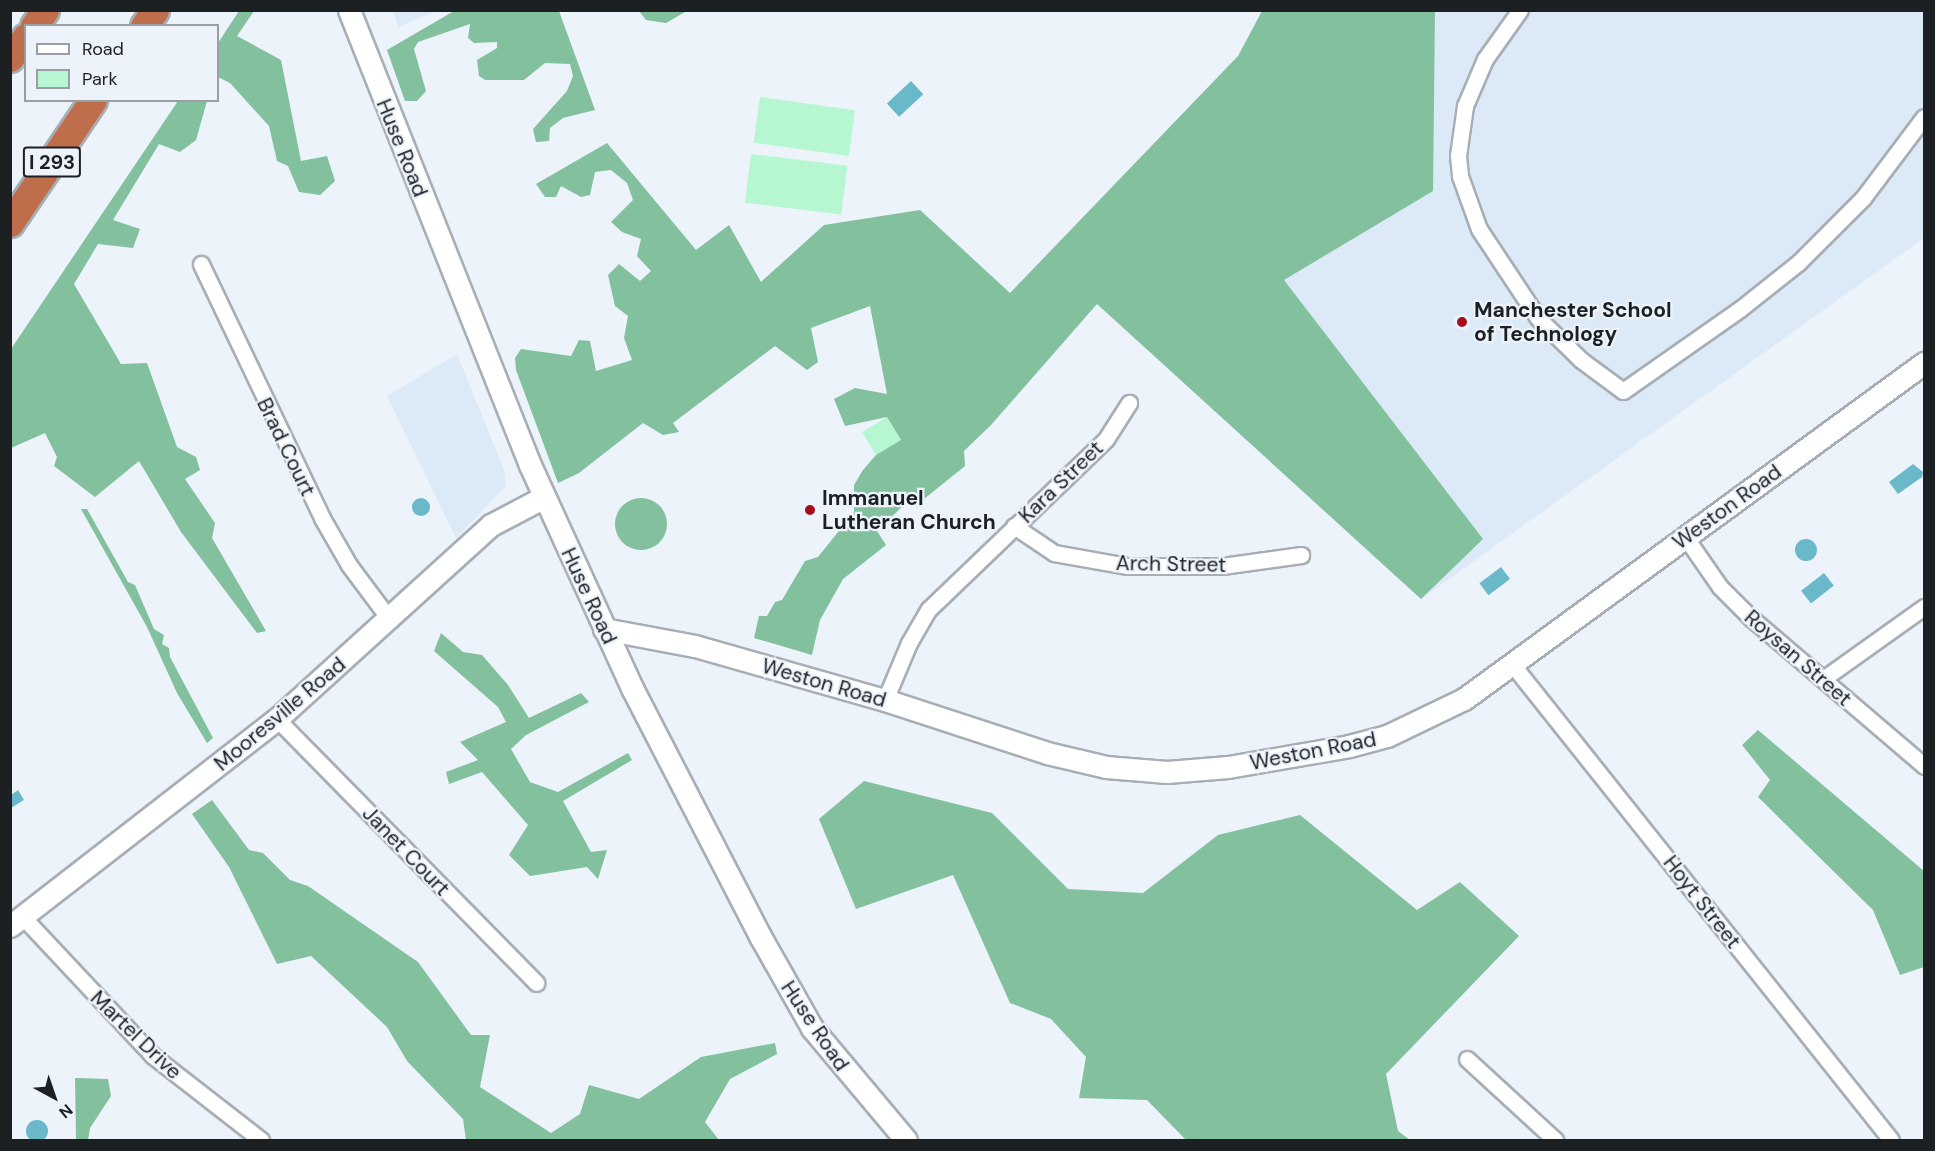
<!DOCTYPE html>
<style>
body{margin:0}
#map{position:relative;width:1935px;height:1151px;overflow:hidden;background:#ecf3fb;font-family:"DM Sans",sans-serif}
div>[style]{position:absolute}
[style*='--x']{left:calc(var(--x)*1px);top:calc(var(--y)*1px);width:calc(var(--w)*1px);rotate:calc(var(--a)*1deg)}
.built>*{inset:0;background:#dce9f6}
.green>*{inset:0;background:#b6f6d1;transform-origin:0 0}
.forest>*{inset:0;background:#82c09e}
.round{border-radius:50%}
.water>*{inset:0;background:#69b9ca;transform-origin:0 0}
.roads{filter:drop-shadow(2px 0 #a7aeb5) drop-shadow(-2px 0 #a7aeb5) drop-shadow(0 2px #a7aeb5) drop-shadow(0 -2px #a7aeb5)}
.street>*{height:15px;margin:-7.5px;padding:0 7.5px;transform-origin:7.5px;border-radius:7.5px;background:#fff}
.secondary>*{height:21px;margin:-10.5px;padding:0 10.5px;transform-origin:10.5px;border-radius:10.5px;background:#fff}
.highway>*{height:27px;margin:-13.5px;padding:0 13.5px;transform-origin:13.5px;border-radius:13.5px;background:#bf6e4c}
.dots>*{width:16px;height:16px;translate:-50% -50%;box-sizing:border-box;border:3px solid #ecf3fb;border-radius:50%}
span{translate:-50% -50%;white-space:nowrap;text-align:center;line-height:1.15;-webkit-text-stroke:4.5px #ecf3fb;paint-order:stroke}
.shield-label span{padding:2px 4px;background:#ecf3fb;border:2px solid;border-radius:4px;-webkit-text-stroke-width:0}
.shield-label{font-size:20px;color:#1d2022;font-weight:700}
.street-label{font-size:21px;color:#1d2022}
.poi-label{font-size:21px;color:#1d2022;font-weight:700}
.left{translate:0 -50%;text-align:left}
.frame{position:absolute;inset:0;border:12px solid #1d2022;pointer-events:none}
.legend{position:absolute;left:24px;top:24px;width:195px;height:78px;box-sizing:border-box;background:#ecf3fb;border:2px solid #999fa4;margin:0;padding:8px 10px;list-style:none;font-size:18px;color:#1d2022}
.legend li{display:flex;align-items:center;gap:12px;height:30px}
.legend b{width:30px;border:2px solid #999fa4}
.north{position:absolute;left:24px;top:1067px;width:60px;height:60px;-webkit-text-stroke:4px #ecf3fb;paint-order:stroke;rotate:140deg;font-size:16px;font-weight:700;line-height:24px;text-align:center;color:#1d2022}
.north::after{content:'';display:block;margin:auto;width:21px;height:27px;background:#1d2022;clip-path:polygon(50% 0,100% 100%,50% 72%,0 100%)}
</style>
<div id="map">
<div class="built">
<div style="clip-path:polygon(393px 11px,393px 10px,436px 11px,398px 27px)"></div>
<div style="clip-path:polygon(1383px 11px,1924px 11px,1924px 238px,1421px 599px,1084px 292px)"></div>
<div style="clip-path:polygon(457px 354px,504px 470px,506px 486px,456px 538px,387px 396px)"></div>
</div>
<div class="green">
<div style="left:760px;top:97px;width:96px;height:46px;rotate:8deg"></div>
<div style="left:751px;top:154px;width:97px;height:49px;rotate:7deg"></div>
<div style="left:887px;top:417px;width:27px;height:29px;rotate:59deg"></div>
</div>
<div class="forest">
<div style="clip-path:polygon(239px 11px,254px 11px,237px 36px,281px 60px,301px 161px,327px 156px,335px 181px,320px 195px,299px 192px,288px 166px,277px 161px,269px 126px,230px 83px,218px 77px,218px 43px)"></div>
<div style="clip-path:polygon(454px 11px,559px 11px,595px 110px,563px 118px,550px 128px,549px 141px,536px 142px,533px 129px,567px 91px,573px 76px,570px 64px,545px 63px,524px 80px,485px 80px,479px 76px,477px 60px,497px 48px,497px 42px,474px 43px,468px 38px,470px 24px,418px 42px,414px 49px,426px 91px,417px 101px,405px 101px,387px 50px)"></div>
<div style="clip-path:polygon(639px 11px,687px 11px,666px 23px,646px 20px)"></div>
<div style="clip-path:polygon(1262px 11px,1435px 11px,1433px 191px,1284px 280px,1483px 539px,1421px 599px,1097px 304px,991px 425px,964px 451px,965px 466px,924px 499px,910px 499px,877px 531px,886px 545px,843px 579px,820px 620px,812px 655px,754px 638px,759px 616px,767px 616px,775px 602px,782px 600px,805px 561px,818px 557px,854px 512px,854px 485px,863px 470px,876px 455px,901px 440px,887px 417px,845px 426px,834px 399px,855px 388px,887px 394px,870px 306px,811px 328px,818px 362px,807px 370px,775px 346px,673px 423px,679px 432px,663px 435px,643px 423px,579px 473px,558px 483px,516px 370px,515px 358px,521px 349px,571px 356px,579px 340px,590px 341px,596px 371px,632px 360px,624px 338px,628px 316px,615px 306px,608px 275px,619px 264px,640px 281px,651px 271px,637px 256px,641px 239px,622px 232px,611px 222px,633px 200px,627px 183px,611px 170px,595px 172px,590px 195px,581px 197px,561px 186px,556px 197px,545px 197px,536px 184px,607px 143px,696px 250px,729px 225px,761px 282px,824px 225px,920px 210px,1010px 293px,1238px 56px)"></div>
<div style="clip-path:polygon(178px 101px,207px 101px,196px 140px,180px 152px,159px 144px,113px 220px,140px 229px,133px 248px,98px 244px,74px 284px,121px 364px,147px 363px,177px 447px,196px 457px,200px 470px,185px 479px,215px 523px,212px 538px,266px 631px,257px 633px,181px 532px,139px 461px,95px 497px,54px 466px,57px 457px,45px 433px,11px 448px,11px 349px)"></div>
<div class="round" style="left:615px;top:498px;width:52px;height:52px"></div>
<div style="clip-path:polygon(81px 509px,87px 509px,128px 582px,135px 585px,154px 629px,164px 635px,162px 644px,169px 648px,170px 657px,213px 738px,207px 743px,177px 693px,147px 627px)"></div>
<div style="clip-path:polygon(441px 633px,463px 652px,482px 655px,508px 685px,529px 718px,581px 693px,589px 702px,526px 735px,511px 749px,530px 782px,558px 792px,628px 753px,632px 760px,563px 801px,591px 852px,607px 850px,598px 879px,587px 867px,530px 876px,509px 855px,528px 825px,482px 772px,449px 784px,446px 772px,478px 760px,460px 742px,506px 722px,498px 707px,434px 651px)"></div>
<div style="clip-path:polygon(1758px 730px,1924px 871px,1924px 967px,1900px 975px,1873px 910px,1758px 797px,1770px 780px,1742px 745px)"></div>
<div style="clip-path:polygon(864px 781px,992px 813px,1068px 889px,1143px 893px,1218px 835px,1300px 815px,1417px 910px,1460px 882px,1519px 936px,1386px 1074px,1398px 1131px,1410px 1140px,1186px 1140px,1147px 1100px,1079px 1098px,1086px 1057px,1051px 1019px,1010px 1003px,953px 875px,856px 909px,819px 819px)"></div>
<div style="clip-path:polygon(212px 800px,249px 850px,263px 853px,290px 880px,308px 886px,418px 962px,471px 1035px,490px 1035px,480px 1087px,551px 1133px,580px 1114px,589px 1085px,639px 1099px,701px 1057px,775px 1043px,777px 1054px,730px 1079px,705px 1122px,719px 1140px,466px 1140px,463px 1119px,407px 1061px,387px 1027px,311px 956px,277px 964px,229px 867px,192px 814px)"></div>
<div style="clip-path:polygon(75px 1078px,108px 1079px,111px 1096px,90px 1128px,88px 1140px,76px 1140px)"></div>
</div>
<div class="water">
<div style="left:911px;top:81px;width:18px;height:33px;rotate:47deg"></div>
<div style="clip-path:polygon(1913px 464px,1923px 472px,1922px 477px,1898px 494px,1889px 482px)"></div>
<div class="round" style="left:412px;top:498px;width:18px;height:18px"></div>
<div class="round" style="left:1795px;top:539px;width:22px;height:22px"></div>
<div style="left:1501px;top:567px;width:15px;height:27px;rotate:53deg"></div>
<div style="left:1824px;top:573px;width:16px;height:29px;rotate:52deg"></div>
<div style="clip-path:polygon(18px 790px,24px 800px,11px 808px,11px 795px)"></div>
<div class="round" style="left:26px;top:1120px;width:22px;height:22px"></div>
</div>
<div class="roads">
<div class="street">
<div style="--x:1520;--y:10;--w:60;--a:125.5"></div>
<div style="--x:1485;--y:59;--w:51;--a:113.1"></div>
<div style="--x:1465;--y:106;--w:50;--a:98"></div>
<div style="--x:1458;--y:156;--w:20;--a:84"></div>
<div style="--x:1460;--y:176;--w:56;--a:70.3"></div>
<div style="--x:1479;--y:229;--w:107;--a:56.5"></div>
<div style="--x:1538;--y:318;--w:60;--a:44.3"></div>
<div style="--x:1581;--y:360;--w:52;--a:36.4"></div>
<div style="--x:1623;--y:391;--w:143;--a:-35"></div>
<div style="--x:1740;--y:309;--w:75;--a:-38.5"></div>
<div style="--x:1799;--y:262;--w:91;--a:-45"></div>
<div style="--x:1863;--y:198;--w:101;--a:-53"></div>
<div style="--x:201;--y:264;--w:281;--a:64.5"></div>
<div style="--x:322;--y:518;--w:54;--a:60.1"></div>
<div style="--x:349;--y:565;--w:69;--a:53.3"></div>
<div style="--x:1014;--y:526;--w:48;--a:34"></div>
<div style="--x:1054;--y:553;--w:75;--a:10"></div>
<div style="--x:1128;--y:566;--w:94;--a:0"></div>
<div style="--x:1222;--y:566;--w:80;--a:-7.9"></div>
<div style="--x:1686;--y:538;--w:60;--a:55.2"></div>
<div style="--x:1720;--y:587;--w:44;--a:45"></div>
<div style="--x:1751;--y:618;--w:228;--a:40.5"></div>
<div style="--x:1512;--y:664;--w:608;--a:51.47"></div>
<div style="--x:1823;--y:679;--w:124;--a:-35.5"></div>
<div style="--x:885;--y:700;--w:62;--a:-67.2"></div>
<div style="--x:909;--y:643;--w:39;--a:-60"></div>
<div style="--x:929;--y:609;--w:245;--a:-43.8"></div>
<div style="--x:1106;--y:439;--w:43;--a:-57.4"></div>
<div style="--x:277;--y:719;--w:370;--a:45.5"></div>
<div style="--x:23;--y:917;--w:190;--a:46.9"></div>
<div style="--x:153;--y:1056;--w:137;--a:37.9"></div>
<div style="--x:1467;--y:1059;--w:120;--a:42.6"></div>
</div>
<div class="secondary">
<div style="--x:349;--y:10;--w:490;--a:68.3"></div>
<div style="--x:530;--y:465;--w:245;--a:65.4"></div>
<div style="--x:632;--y:688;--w:279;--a:62.7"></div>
<div style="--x:760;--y:936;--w:106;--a:60.5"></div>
<div style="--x:812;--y:1028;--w:146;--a:50"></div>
<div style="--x:604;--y:629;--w:93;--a:10.6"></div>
<div style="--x:695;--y:646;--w:198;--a:15.9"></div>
<div style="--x:885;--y:700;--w:170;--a:18.1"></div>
<div style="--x:1047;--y:753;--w:61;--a:13.3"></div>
<div style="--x:1106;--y:767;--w:61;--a:4.7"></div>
<div style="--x:1167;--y:772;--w:61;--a:-4.7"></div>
<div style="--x:1228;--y:767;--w:123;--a:-9.8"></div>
<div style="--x:1349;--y:746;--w:39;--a:-15"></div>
<div style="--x:1387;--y:736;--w:85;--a:-25.7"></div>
<div style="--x:1464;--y:699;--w:570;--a:-36.15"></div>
<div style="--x:10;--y:926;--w:338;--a:-37.8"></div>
<div style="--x:277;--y:719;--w:289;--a:-42.2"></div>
<div style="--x:491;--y:525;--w:60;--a:-27.8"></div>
</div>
<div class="highway">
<div style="--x:34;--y:26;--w:19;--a:-55"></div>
<div style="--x:144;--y:26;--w:19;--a:-55"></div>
<div style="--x:10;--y:58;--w:26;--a:-53"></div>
<div style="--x:10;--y:223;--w:148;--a:-56"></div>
</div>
</div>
<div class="dots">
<div style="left:1462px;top:322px;background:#a50c1c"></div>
<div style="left:810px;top:510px;background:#a50c1c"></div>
</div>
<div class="shield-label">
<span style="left:52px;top:162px">I 293</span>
</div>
<div class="street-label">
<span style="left:402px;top:148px;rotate:68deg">Huse Road</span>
<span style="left:286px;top:447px;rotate:64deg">Brad Court</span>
<span style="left:1061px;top:482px;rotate:-44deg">Kara Street</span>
<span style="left:1727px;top:507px;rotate:-36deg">Weston Road</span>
<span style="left:1171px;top:564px;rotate:1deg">Arch Street</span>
<span style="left:589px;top:596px;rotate:65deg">Huse Road</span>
<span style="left:1798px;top:658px;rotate:41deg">Roysan Street</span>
<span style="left:824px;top:683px;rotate:16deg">Weston Road</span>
<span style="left:280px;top:714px;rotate:-40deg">Mooresville Road</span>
<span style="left:1313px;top:751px;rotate:-11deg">Weston Road</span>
<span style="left:406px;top:851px;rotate:46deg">Janet Court</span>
<span style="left:1702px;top:902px;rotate:52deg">Hoyt Street</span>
<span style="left:815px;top:1026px;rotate:56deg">Huse Road</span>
<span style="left:136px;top:1035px;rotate:44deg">Martel Drive</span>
</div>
<div class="poi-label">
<span class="left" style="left:1474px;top:322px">Manchester School<br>of Technology</span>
<span class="left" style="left:822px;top:510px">Immanuel<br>Lutheran Church</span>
</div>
<div class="frame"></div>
<ul class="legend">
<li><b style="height:8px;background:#fff"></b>Road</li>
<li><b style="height:16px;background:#b6f6d1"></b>Park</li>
</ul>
<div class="north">N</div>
</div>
